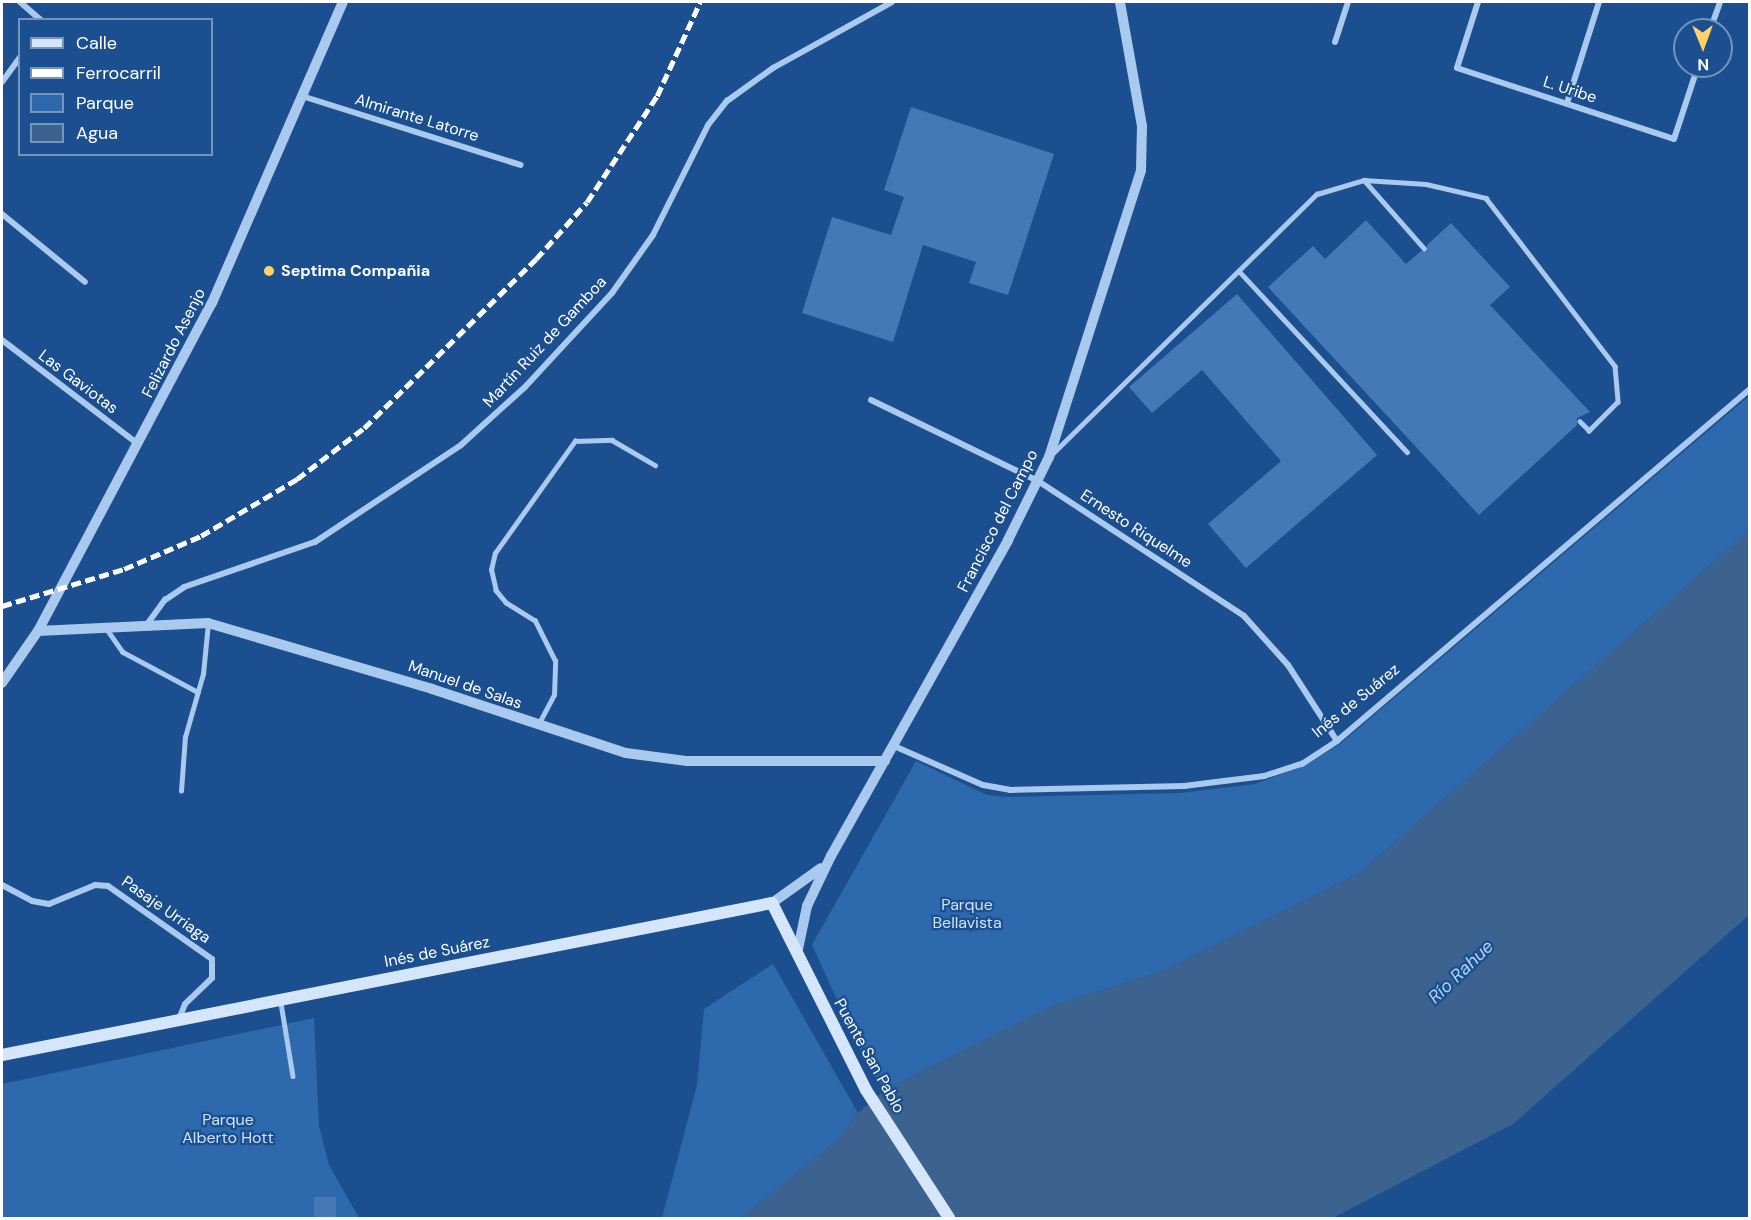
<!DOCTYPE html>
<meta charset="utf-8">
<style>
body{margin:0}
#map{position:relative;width:1751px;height:1220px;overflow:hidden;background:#1b4f8f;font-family:"DM Sans",sans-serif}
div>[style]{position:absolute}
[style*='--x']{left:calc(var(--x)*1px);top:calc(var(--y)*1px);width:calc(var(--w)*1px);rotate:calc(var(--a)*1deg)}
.green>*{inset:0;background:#2e69ad}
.water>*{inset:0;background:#3c6290}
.building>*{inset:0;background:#4478b7;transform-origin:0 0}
.service>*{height:4.5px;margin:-2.25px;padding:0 2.25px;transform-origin:2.25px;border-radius:2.25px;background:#a9c9ee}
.minor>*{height:6px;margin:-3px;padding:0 3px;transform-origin:3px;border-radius:3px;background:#a9c9ee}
.tertiary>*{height:10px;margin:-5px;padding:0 5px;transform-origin:5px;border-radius:5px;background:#a9c9ee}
.secondary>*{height:12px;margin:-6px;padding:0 6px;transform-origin:6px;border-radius:6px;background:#d6e6fa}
.rail>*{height:4.5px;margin-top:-2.25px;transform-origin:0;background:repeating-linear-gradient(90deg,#fff 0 10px,transparent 0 14.5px)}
.dots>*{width:16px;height:16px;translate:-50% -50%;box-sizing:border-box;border:3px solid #1b4f8f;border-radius:50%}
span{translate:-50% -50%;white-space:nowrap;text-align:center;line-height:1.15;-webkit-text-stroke:4.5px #1b4f8f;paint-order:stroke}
.street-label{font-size:16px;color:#fff}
.poi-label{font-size:16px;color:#fff;font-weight:700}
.left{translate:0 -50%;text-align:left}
.park-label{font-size:16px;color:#cfe3fa}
.water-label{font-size:18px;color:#b5d3f5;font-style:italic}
.frame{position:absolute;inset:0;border:3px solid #fff;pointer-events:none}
.legend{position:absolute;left:18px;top:18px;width:195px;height:138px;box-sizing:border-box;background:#1b4f8f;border:2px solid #7695bc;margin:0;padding:8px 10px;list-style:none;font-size:18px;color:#fff}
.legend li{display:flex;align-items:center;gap:12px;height:30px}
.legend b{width:30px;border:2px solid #7695bc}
.north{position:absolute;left:1673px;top:18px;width:60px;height:60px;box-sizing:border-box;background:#1b4f8f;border:2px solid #7695bc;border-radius:50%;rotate:179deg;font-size:16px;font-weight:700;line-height:24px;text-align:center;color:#fff}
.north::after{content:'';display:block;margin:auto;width:21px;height:27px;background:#ffd166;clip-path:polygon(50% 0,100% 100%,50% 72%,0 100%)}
</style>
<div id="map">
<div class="green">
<div style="clip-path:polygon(1749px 396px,1749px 531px,1360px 873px,1163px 971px,1052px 1006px,885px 1090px,868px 1067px,812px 945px,916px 761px,987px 795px,1006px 797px,1180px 793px,1255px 784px,1304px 766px,1340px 744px)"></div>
<div style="clip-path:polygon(773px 964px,858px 1113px,837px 1141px,741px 1218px,662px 1218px,697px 1085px,704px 1009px)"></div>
<div style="clip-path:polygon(314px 1018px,319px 1126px,329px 1165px,359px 1218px,2px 1218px,2px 1084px)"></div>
</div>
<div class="water">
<div style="clip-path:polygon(1749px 531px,1749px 915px,1513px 1124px,1333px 1218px,741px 1218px,837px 1141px,858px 1113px,885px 1090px,1052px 1006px,1163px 971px,1360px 873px)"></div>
</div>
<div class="building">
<div style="clip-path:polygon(911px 107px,1054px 154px,1008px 295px,969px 283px,976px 262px,923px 245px,893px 342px,802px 313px,832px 217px,891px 235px,904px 197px,884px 190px)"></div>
<div style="clip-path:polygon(1366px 220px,1406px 264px,1421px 251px,1427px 251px,1427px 245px,1451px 223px,1510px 287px,1490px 305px,1590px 412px,1577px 418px,1577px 425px,1479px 515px,1268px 287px,1313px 246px,1325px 259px)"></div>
<div style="clip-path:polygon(1237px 294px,1377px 455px,1246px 568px,1208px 524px,1281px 461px,1202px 370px,1152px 413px,1129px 387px)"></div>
<div style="left:314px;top:1197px;width:22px;height:21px"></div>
</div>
<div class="service">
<div style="--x:1364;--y:180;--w:91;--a:48.6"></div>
<div style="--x:1239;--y:271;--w:247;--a:47.1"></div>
<div style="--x:1053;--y:453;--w:370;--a:-44.5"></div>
<div style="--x:1317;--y:194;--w:49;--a:-16.6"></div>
<div style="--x:1364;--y:180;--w:62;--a:3.7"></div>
<div style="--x:1426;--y:184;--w:62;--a:13.1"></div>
<div style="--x:1486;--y:198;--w:212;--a:52.5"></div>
<div style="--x:1615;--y:366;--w:36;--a:85"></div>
<div style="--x:1618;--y:402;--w:41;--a:135"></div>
<div style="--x:1589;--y:431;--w:13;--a:-135"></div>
<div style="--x:106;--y:628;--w:29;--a:55"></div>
<div style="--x:123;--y:652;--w:85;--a:28.1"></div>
<div style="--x:539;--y:723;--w:32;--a:-62"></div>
<div style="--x:554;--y:695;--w:34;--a:-88"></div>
<div style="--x:555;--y:661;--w:45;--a:-116.6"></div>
<div style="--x:535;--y:621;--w:34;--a:-148"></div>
<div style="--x:506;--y:603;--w:16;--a:-130"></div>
<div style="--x:496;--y:591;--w:22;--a:-103"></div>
<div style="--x:491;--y:570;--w:17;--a:-77"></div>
<div style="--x:495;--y:553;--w:138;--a:-54.5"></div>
<div style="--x:575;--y:441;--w:37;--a:-2"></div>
<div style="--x:612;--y:440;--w:50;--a:30.2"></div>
<div style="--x:181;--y:791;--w:54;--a:-85.8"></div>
<div style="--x:185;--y:737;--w:66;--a:-74.1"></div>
<div style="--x:203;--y:674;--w:51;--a:-84.4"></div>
<div style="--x:281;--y:1003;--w:74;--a:80.7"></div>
</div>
<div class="minor">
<div style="--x:20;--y:2;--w:28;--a:41"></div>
<div style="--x:1478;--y:2;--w:69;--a:107.7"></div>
<div style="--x:1457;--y:68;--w:228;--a:18.1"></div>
<div style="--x:1674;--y:139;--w:77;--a:-71.8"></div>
<div style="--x:1710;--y:30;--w:30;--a:-70"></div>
<div style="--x:1335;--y:42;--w:42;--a:-72"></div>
<div style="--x:2;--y:82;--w:31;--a:-54"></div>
<div style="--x:305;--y:97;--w:226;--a:17.5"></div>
<div style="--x:1567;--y:103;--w:106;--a:-72.4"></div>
<div style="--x:2;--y:214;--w:107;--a:39.3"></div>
<div style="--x:2;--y:340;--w:171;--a:37.4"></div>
<div style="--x:871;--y:400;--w:186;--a:25.9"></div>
<div style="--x:1038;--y:481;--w:246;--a:33.2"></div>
<div style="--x:1244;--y:616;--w:66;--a:48.1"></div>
<div style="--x:1288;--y:665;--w:90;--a:57.2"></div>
<div style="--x:148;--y:623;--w:29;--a:-54"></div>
<div style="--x:165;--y:600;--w:23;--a:-34"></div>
<div style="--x:184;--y:587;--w:139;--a:-19"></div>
<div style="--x:315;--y:542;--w:175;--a:-33.6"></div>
<div style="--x:461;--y:445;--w:86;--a:-42.2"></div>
<div style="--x:525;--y:387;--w:128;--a:-47.2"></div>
<div style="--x:612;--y:293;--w:71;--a:-54.7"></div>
<div style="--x:653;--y:235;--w:123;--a:-63.4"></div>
<div style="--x:708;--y:125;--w:31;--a:-52"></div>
<div style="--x:727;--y:101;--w:57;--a:-35.7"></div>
<div style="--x:773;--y:68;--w:136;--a:-29"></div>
<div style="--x:894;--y:746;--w:97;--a:23.7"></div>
<div style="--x:983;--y:785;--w:27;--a:10"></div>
<div style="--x:1010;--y:790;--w:174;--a:-1.3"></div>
<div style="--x:1184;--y:786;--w:81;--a:-7.1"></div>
<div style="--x:1264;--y:776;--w:40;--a:-18"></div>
<div style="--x:1302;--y:764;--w:42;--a:-33.3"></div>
<div style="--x:1337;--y:741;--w:543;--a:-40.44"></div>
<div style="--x:2;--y:885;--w:34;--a:28"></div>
<div style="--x:32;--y:901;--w:17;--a:10"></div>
<div style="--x:49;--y:904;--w:50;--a:-22.4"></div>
<div style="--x:95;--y:885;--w:13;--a:4"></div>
<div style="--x:108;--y:886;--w:127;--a:35.1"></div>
<div style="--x:212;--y:959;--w:19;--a:90"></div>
<div style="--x:212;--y:978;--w:37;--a:136"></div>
<div style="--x:185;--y:1004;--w:16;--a:112"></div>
</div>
<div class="tertiary">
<div style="--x:38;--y:631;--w:170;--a:-2.7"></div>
<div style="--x:208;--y:623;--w:234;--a:16.4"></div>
<div style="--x:432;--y:689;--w:204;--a:18.3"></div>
<div style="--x:626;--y:753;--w:62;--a:7.5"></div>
<div style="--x:687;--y:761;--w:198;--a:0"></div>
<div style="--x:2;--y:683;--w:63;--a:-55.3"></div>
<div style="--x:38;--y:631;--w:371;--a:-62.1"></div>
<div style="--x:212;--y:303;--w:328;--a:-66.5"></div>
<div style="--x:772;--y:903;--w:60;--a:-35.5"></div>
<div style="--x:797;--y:954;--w:49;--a:-78.2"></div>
<div style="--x:807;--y:906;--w:55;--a:-64.4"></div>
<div style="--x:831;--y:856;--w:362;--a:-60.7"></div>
<div style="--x:1008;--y:540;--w:93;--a:-63.7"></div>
<div style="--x:1049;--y:457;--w:301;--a:-72.2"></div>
<div style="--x:1141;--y:170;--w:44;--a:-88.7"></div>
<div style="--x:1142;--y:126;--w:126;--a:-100.1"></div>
</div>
<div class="secondary">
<div style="--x:2;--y:1055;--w:785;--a:-11.17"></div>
<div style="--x:772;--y:903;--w:209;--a:63.3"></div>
<div style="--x:866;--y:1090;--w:153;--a:57"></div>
</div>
<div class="rail">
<div style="--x:2;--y:606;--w:127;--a:-16.9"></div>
<div style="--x:124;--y:569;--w:84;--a:-23.2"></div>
<div style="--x:201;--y:536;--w:112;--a:-30.7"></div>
<div style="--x:297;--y:479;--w:84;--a:-37.3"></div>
<div style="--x:364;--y:428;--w:241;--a:-44.5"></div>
<div style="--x:536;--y:259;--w:76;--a:-48.2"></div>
<div style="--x:587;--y:202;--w:127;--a:-56.6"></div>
<div style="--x:657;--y:96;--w:103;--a:-65.4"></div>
</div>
<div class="dots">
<div style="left:269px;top:271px;background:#ffd166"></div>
</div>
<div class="street-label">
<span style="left:1570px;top:90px;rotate:18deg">L. Uribe</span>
<span style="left:417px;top:118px;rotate:17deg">Almirante Latorre</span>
<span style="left:545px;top:342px;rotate:-47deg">Martín Ruiz de Gamboa</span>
<span style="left:174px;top:343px;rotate:-63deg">Felizardo Asenjo</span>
<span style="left:78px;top:382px;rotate:37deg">Las Gaviotas</span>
<span style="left:998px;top:521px;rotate:-63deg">Francisco del Campo</span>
<span style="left:1136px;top:529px;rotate:33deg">Ernesto Riquelme</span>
<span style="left:465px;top:685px;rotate:19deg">Manuel de Salas</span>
<span style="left:1356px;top:701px;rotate:-39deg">Inés de Suárez</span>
<span style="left:166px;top:910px;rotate:35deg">Pasaje Urriaga</span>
<span style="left:437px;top:952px;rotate:-11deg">Inés de Suárez</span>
<span style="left:869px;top:1056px;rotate:61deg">Puente San Pablo</span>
</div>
<div class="poi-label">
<span class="left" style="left:281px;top:271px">Septima Compañia</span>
</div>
<div class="park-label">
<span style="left:967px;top:914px">Parque<br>Bellavista</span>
<span style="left:228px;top:1129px">Parque<br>Alberto Hott</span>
</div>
<div class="water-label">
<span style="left:1461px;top:972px;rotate:-44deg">Río Rahue</span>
</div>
<div class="frame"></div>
<ul class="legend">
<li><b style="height:8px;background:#d6e6fa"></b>Calle</li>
<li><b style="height:8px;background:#fff"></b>Ferrocarril</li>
<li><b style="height:16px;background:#2e69ad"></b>Parque</li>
<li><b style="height:16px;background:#3c6290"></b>Agua</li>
</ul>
<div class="north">N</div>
</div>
